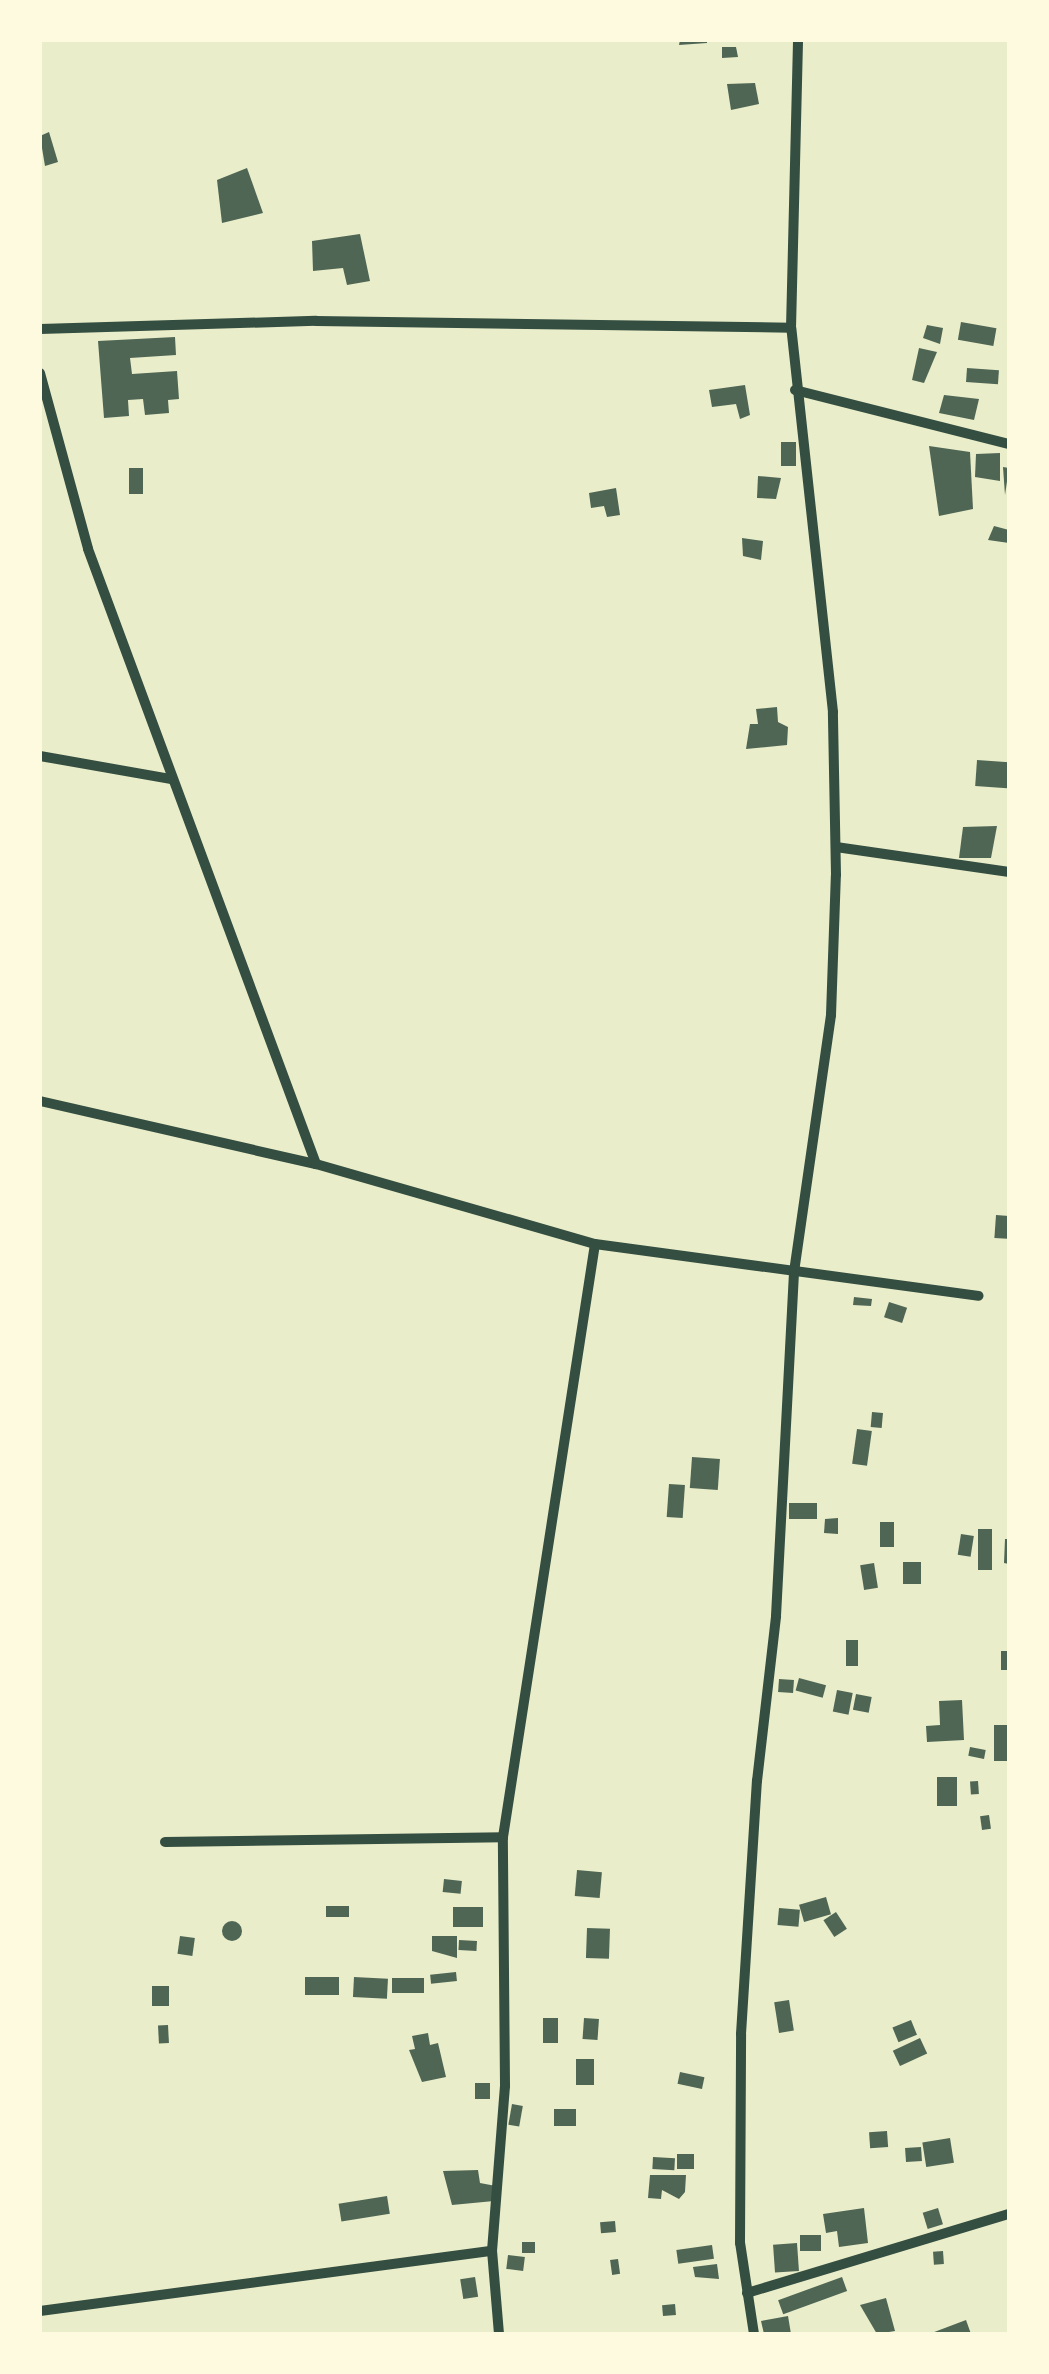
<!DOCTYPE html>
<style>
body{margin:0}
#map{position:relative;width:1049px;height:2374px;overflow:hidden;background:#e9edc9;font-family:Spectral,serif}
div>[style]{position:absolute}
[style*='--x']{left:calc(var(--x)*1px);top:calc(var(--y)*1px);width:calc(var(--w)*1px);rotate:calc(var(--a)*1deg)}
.building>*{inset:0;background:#4f6655;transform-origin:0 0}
.round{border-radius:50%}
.minor>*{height:10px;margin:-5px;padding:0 5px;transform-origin:5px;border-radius:5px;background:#344e41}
span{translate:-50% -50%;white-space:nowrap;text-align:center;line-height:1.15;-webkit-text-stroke:10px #fefae0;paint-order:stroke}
.frame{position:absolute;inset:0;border:42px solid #fefae0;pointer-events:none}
</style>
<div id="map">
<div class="building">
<div style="clip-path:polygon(680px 40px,707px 40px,707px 43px,679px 45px)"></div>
<div style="clip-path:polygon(722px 47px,736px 47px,738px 57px,722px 58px)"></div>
<div style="clip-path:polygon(755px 83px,759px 104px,731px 110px,727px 84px)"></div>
<div style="clip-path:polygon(49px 132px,58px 162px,45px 166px,40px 136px)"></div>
<div style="clip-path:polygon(247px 168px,263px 213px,222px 223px,217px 180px)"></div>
<div style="clip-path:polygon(360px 234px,370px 281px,347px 285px,343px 268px,313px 271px,312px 241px)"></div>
<div style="left:961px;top:322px;width:36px;height:18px;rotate:10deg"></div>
<div style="clip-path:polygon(927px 325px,943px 328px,940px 344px,923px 338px)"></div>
<div style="clip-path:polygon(175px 337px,176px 355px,130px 358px,132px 374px,177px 371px,179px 399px,168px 400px,169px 413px,145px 415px,143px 399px,128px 400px,129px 416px,104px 418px,98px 341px)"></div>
<div style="clip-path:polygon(919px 348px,937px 352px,924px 383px,912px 380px)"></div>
<div style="left:967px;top:368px;width:32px;height:14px;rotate:4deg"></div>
<div style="clip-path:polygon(745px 385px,750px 415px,740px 419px,736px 404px,712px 407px,709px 390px)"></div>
<div style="clip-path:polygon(944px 395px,979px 399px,974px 420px,939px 413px)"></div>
<div style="left:781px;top:442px;width:15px;height:24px"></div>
<div style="clip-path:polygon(929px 446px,970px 452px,973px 509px,939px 516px)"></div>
<div style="clip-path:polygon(1000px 453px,1000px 481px,975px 477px,976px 454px)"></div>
<div style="clip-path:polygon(1003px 467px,1009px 468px,1005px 495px)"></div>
<div style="left:129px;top:468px;width:14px;height:26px"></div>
<div style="clip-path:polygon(758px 476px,781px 478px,776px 499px,757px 498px)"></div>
<div style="clip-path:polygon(616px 488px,620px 515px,607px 517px,604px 506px,591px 508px,589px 493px)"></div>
<div style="clip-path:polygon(994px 526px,1009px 530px,1009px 543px,988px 540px)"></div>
<div style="clip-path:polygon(742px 538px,763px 541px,761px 560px,743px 556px)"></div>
<div style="clip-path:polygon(777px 707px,778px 722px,788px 727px,787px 745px,746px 749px,750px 724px,758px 724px,756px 709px)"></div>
<div style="left:977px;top:760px;width:32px;height:26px;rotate:4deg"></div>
<div style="clip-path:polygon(997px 826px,991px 858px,959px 858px,963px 827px)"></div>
<div style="left:996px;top:1215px;width:13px;height:23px;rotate:4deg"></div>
<div style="clip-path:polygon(854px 1297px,872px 1299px,871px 1306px,853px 1305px)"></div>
<div style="left:889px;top:1302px;width:19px;height:16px;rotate:18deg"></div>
<div style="left:872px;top:1412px;width:11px;height:15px;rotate:5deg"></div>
<div style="left:857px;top:1429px;width:15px;height:35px;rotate:8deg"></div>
<div style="left:692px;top:1457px;width:28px;height:31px;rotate:4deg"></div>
<div style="left:669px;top:1484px;width:16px;height:33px;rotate:4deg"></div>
<div style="left:789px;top:1503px;width:28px;height:16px"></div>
<div style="clip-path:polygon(838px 1518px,838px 1534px,824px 1533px,825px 1519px)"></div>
<div style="left:894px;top:1522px;width:25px;height:14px;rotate:90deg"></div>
<div style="left:978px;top:1529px;width:14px;height:41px"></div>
<div style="left:961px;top:1534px;width:13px;height:21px;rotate:9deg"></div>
<div style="clip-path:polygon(1005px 1539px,1009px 1539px,1009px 1564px,1004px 1563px)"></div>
<div style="left:903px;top:1562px;width:18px;height:22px"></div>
<div style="left:874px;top:1563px;width:25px;height:14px;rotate:81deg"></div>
<div style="left:846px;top:1640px;width:12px;height:26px"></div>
<div style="left:1001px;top:1651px;width:8px;height:19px"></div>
<div style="left:799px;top:1678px;width:28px;height:13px;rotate:15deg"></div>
<div style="left:779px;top:1679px;width:15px;height:13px;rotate:4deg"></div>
<div style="left:837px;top:1690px;width:16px;height:22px;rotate:11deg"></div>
<div style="left:856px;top:1694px;width:16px;height:16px;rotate:11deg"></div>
<div style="clip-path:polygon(962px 1700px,964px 1740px,927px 1742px,926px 1726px,940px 1725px,939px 1701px)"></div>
<div style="left:994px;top:1725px;width:15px;height:36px"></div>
<div style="left:970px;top:1747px;width:16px;height:9px;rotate:11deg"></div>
<div style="left:957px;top:1777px;width:29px;height:20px;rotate:90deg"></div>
<div style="left:978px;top:1781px;width:13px;height:8px;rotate:86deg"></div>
<div style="left:989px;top:1815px;width:14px;height:9px;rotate:82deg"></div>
<div style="left:577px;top:1870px;width:25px;height:26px;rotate:5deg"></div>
<div style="left:444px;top:1879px;width:18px;height:13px;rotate:6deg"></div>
<div style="left:826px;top:1897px;width:18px;height:28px;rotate:74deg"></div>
<div style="left:326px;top:1906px;width:23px;height:11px"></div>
<div style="left:453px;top:1907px;width:30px;height:20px"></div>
<div style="left:779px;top:1908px;width:21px;height:17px;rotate:5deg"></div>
<div style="left:836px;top:1912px;width:20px;height:15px;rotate:57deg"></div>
<div class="round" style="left:222px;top:1921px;width:20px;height:20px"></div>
<div style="left:587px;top:1928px;width:23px;height:30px;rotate:2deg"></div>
<div style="left:180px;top:1936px;width:15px;height:18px;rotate:8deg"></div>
<div style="clip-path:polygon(432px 1936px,457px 1936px,457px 1958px,432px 1951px)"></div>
<div style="left:459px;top:1940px;width:18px;height:10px;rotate:3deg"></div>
<div style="left:456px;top:1972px;width:9px;height:26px;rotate:84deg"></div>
<div style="left:305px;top:1977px;width:34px;height:18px"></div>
<div style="left:354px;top:1977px;width:34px;height:20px;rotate:3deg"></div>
<div style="left:424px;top:1978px;width:15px;height:32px;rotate:90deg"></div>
<div style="left:152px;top:1986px;width:17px;height:20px"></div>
<div style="left:789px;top:2000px;width:31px;height:15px;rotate:81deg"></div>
<div style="left:543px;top:2018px;width:15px;height:25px"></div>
<div style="left:584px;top:2018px;width:15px;height:21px;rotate:4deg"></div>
<div style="left:911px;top:2020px;width:16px;height:20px;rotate:68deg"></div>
<div style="left:168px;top:2025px;width:18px;height:10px;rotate:87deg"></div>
<div style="clip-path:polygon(428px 2033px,430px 2045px,438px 2043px,446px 2077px,422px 2082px,409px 2050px,415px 2049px,412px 2036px)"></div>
<div style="left:920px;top:2038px;width:17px;height:30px;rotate:65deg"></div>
<div style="left:576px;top:2059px;width:18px;height:26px"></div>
<div style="left:680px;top:2072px;width:25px;height:12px;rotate:12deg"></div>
<div style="left:475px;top:2083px;width:15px;height:16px"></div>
<div style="left:512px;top:2104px;width:11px;height:21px;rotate:10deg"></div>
<div style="left:554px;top:2109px;width:22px;height:17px"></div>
<div style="left:887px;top:2131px;width:16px;height:18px;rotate:86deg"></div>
<div style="left:950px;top:2138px;width:25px;height:28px;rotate:81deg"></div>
<div style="left:921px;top:2147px;width:14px;height:16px;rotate:86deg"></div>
<div style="left:677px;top:2154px;width:17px;height:15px"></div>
<div style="left:653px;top:2157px;width:22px;height:12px;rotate:3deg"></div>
<div style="clip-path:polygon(478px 2170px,480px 2183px,496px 2186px,494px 2201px,452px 2205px,443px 2171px)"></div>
<div style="clip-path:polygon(650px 2175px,686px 2175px,685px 2192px,679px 2199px,662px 2190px,661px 2199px,648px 2198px)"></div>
<div style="left:387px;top:2196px;width:18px;height:49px;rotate:81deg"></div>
<div style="clip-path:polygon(864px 2208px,868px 2243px,839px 2247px,837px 2231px,826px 2233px,823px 2214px)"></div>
<div style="left:938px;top:2208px;width:17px;height:16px;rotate:73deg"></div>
<div style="left:615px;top:2221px;width:11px;height:15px;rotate:85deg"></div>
<div style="left:800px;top:2235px;width:21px;height:16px"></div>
<div style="left:522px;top:2242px;width:13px;height:11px"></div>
<div style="left:797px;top:2243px;width:28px;height:24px;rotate:86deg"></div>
<div style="left:712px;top:2245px;width:14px;height:36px;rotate:82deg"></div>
<div style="left:943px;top:2251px;width:13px;height:10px;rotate:86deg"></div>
<div style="left:508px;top:2255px;width:17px;height:14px;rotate:7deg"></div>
<div style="left:618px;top:2259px;width:15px;height:8px;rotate:82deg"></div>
<div style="clip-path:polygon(717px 2264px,719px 2279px,695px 2277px,693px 2267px)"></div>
<div style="left:475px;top:2277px;width:20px;height:15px;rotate:81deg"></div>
<div style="left:842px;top:2277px;width:15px;height:68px;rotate:70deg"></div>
<div style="clip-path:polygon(886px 2298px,895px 2331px,877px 2334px,860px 2305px)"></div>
<div style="left:675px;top:2304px;width:11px;height:13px;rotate:85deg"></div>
<div style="clip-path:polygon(788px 2316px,791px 2334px,764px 2334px,761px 2321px)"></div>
<div style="clip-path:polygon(966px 2320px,971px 2334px,929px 2334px)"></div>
</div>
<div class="minor">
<div style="--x:40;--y:329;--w:276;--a:-1.7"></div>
<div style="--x:316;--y:321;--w:475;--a:0.8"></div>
<div style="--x:40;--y:373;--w:182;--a:74.7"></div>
<div style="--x:88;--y:549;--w:656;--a:69.66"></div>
<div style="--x:795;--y:390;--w:221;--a:14.2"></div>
<div style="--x:40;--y:756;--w:132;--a:10"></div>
<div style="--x:836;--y:847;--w:175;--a:8.2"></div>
<div style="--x:40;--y:1101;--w:283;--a:12.9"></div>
<div style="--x:316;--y:1164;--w:290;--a:16"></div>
<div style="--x:595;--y:1244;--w:387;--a:7.7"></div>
<div style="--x:165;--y:1842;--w:338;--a:-0.8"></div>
<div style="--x:747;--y:2293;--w:274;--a:-16.8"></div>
<div style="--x:40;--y:2311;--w:456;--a:-7.6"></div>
<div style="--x:499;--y:2334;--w:83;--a:-94.8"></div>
<div style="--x:492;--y:2251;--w:166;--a:-85.5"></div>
<div style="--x:505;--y:2086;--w:249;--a:-90.5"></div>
<div style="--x:503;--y:1837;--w:600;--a:-81.18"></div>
<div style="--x:754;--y:2334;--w:92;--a:-98.7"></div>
<div style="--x:740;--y:2243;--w:209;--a:-89.7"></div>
<div style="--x:741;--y:2034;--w:254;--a:-86.4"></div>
<div style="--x:757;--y:1781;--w:166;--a:-83.4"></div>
<div style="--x:776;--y:1616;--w:344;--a:-87"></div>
<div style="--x:794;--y:1272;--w:260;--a:-81.8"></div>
<div style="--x:831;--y:1015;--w:140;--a:-88"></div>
<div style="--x:836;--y:875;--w:163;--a:-91.1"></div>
<div style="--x:833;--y:712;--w:386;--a:-96.2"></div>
<div style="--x:791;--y:328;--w:288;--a:-88.6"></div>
</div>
<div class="frame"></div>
</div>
